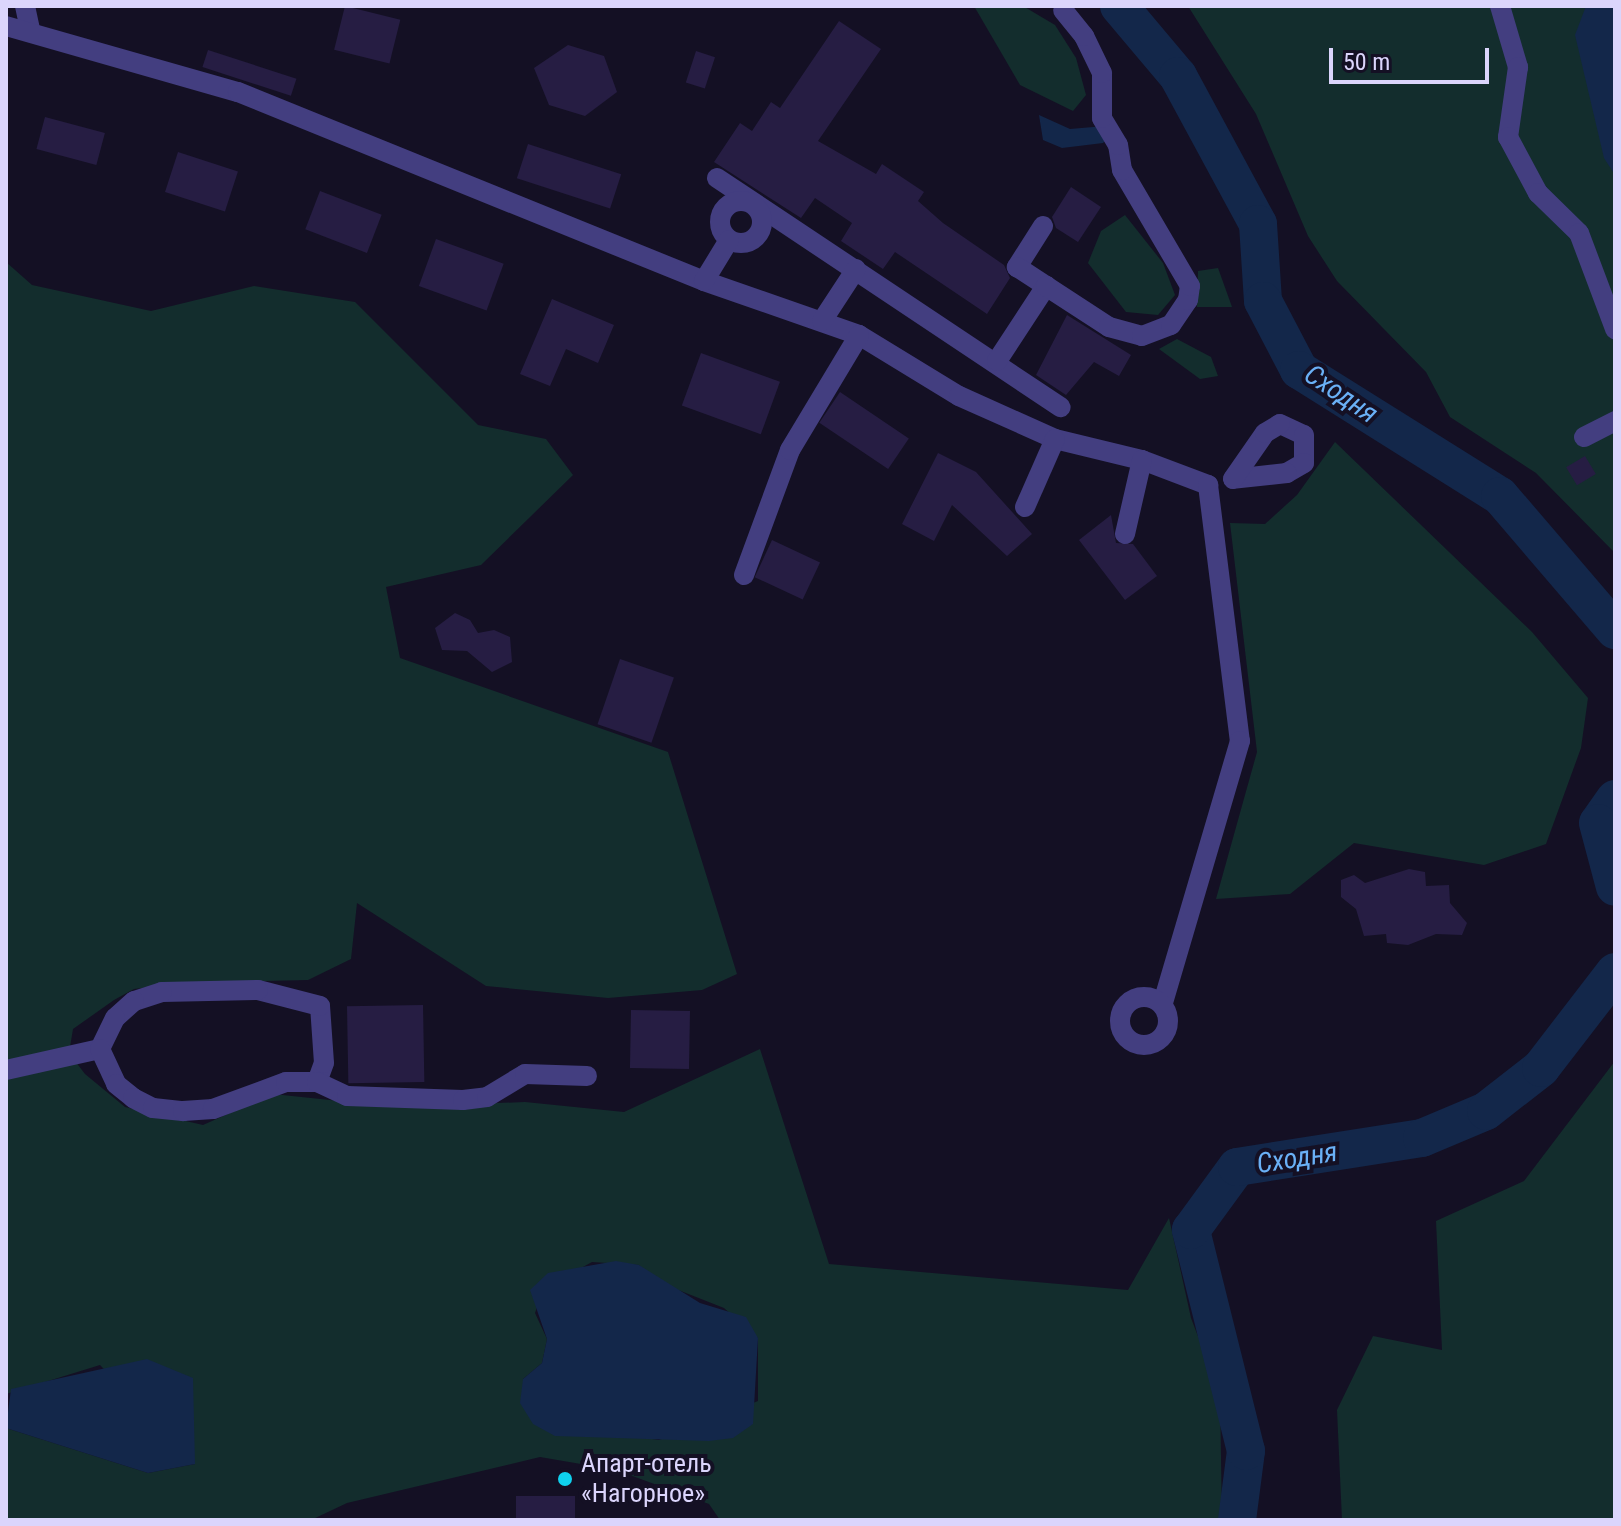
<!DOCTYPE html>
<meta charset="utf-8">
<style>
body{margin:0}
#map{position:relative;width:1621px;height:1526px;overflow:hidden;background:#141024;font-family:"Roboto Condensed",sans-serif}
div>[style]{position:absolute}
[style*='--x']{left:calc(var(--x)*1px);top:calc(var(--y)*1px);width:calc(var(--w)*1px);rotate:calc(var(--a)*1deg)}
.green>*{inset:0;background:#132d2d}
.water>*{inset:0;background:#13274a}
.river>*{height:38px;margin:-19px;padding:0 19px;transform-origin:19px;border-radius:19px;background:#13274a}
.building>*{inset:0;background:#261d43;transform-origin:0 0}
.minor>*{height:20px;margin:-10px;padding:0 10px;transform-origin:10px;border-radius:10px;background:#433e80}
.minor>.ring{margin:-10px;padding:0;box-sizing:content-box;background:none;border:20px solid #433e80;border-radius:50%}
.dots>*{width:22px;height:22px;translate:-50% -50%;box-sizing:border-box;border:4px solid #141024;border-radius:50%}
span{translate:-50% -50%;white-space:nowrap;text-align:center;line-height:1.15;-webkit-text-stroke:8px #141024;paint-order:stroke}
.poi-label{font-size:26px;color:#dbd5fc}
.left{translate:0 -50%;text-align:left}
.water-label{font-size:28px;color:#6ab0f6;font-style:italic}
.frame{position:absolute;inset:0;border:8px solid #dbd5fc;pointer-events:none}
.scale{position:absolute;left:1329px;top:48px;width:160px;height:36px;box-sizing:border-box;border:4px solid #dbd5fc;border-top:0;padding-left:10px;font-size:24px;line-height:28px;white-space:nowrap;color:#dbd5fc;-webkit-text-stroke:6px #141024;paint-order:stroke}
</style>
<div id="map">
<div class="green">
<div style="clip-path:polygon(974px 6px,1023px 6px,1055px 25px,1076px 58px,1086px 95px,1073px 111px,1020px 85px)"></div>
<div style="clip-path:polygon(1188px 6px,1615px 6px,1615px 553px,1536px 473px,1450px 417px,1426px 372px,1337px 281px,1308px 236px,1256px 114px)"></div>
<div style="clip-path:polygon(1125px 215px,1163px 263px,1175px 295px,1158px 315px,1126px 312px,1088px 263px,1101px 231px)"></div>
<div style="clip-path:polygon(evenodd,6px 262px,32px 285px,151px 311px,254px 286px,355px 302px,478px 425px,546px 439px,573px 475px,481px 565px,386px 587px,400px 658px,668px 752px,737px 974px,702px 990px,608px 998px,486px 986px,357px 903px,351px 959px,308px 980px,183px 983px,134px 989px,114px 1000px,73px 1029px,69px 1053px,85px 1074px,125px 1107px,203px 1125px,273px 1094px,396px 1107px,525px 1102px,624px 1112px,760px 1049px,829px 1264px,1128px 1290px,1169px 1218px,1191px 1318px,1220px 1394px,1222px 1520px,720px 1520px,709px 1504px,616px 1470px,540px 1457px,347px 1503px,311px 1520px,6px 1520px,6px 1428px,148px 1473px,195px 1464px,100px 1365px,6px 1394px,6px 262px,592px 1262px,639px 1265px,658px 1282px,724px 1308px,758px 1338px,758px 1401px,659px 1440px,632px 1436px,523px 1379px,542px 1363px,547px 1339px,535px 1313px,548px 1274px,572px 1273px,592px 1262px)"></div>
<div style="clip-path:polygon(1218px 268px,1232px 307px,1197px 307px,1198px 271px)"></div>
<div style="clip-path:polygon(1177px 339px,1211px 357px,1218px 376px,1200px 379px,1159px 349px)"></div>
<div style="clip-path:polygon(1335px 442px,1532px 632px,1588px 698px,1581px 748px,1546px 844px,1484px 865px,1354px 843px,1290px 894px,1216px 899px,1257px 752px,1230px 523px,1265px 524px,1297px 495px)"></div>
<div style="clip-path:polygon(1615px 1061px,1615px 1520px,1342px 1520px,1337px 1410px,1373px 1336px,1442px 1350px,1436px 1221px,1524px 1181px)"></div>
</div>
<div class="water">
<div style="clip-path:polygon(1586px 6px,1615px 6px,1615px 175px,1604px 158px,1575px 35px)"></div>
<div style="clip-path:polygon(1039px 115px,1070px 129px,1105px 126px,1110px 135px,1103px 143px,1062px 148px,1043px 140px)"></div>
<div style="clip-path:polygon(616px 1261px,639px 1265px,700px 1303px,746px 1317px,758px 1338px,753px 1424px,733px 1438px,709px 1441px,555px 1436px,533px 1424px,520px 1403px,523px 1379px,542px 1363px,547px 1339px,530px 1290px,548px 1273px)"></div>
<div style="clip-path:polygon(147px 1359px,193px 1378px,195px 1464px,148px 1473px,6px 1428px,11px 1389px)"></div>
</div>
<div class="river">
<div style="--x:1119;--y:6;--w:92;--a:49.9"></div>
<div style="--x:1178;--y:76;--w:168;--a:61.6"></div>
<div style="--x:1258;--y:224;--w:77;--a:86.3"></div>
<div style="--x:1263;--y:301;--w:78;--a:62.4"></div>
<div style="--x:1299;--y:370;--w:237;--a:32.1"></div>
<div style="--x:1500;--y:496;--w:177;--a:49.4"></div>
<div style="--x:1615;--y:799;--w:29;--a:125"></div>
<div style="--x:1598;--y:823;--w:66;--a:75.1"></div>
<div style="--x:1237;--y:1520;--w:70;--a:-82.6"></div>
<div style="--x:1246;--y:1451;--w:228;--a:-104"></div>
<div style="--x:1191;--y:1230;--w:78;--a:-53.9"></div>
<div style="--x:1237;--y:1167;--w:187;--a:-8.9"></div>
<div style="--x:1422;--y:1138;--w:69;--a:-22.9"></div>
<div style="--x:1486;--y:1111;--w:70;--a:-38"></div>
<div style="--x:1541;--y:1068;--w:121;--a:-52.4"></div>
</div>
<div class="building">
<div style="left:345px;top:6px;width:57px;height:45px;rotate:14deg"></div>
<div style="clip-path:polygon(839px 21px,881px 49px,818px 141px,876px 174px,882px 164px,924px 192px,918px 201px,943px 223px,1004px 265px,1010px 278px,987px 314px,895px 252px,883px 269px,841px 241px,852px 223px,815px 198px,801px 218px,714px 162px,740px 123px,752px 131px,771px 102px,780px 108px)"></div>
<div style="clip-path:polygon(568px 45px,604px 56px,617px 92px,585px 116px,549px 105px,534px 68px)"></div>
<div style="left:208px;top:50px;width:93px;height:18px;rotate:18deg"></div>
<div style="left:696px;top:51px;width:20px;height:33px;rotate:18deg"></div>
<div style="left:45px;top:117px;width:62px;height:33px;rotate:15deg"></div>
<div style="left:528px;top:144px;width:98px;height:36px;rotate:18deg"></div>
<div style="left:178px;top:152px;width:63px;height:42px;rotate:18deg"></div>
<div style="clip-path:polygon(1071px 187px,1101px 207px,1078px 242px,1056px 228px,1052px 217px)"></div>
<div style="left:320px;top:191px;width:66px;height:41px;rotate:21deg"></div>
<div style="left:436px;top:239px;width:72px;height:50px;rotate:20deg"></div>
<div style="clip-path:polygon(552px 299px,614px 325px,598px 363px,566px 349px,550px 386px,520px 374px)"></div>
<div style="clip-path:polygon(1067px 315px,1131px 355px,1119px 376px,1094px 362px,1066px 395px,1036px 375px)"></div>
<div style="left:701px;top:353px;width:84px;height:56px;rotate:20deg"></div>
<div style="left:840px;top:392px;width:83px;height:37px;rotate:34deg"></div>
<div style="clip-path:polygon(938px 453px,976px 472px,1032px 534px,1007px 556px,952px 505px,934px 541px,902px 524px)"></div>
<div style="left:1585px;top:456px;width:21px;height:22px;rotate:59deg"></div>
<div style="clip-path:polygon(1111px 515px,1116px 543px,1133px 544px,1157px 576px,1125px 600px,1079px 540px)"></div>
<div style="left:772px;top:540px;width:53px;height:41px;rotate:25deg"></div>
<div style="clip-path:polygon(455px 613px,470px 620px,478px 633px,494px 630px,510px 637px,512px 662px,492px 672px,467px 651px,442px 650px,435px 628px)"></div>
<div style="left:620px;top:659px;width:57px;height:69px;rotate:19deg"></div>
<div style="clip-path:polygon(1409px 869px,1425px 872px,1426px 886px,1449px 885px,1450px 903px,1467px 923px,1462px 935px,1436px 934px,1408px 945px,1387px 943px,1386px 934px,1364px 936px,1356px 909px,1341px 897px,1341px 880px,1354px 875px,1365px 883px)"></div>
<div style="left:423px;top:1005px;width:77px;height:76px;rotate:89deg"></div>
<div style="left:631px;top:1010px;width:59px;height:58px;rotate:1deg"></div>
<div style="left:516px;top:1496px;width:59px;height:24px"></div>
</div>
<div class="minor">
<div style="--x:25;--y:6;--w:25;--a:78"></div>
<div style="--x:1500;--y:6;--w:64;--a:73.6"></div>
<div style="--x:1518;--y:67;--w:71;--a:98.1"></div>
<div style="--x:1508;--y:137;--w:64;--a:61.8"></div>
<div style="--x:1538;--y:193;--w:57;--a:44.3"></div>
<div style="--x:1579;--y:233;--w:103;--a:69.4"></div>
<div style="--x:6;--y:26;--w:241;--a:15.9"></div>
<div style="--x:238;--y:92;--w:503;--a:22.08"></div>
<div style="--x:704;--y:281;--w:164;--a:19.2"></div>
<div style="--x:859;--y:335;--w:117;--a:31.4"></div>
<div style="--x:959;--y:396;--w:105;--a:24.1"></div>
<div style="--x:1055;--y:439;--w:89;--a:13.6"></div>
<div style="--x:1142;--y:460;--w:71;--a:20.7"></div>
<div style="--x:1208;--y:485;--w:258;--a:82.9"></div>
<div style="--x:1240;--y:741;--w:272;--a:106.4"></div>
<div style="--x:717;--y:178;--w:413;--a:33.7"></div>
<div class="ring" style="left:720px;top:201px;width:22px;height:22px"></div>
<div style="--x:1043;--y:226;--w:49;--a:122.4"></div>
<div style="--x:1017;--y:267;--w:35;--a:33"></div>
<div style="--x:704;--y:281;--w:48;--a:-58.6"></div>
<div style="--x:822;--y:321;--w:62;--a:-56.8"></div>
<div style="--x:997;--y:361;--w:90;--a:-56.8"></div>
<div style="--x:1046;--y:286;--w:75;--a:33.1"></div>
<div style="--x:1109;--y:327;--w:34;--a:15"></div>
<div style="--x:1142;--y:336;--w:31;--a:-21"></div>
<div style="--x:1171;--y:325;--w:30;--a:-56"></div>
<div style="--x:1188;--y:300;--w:14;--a:-82"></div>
<div style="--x:1190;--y:286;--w:134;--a:-120.4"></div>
<div style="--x:1122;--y:170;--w:25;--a:-99"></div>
<div style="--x:1118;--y:145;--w:31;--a:-121"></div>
<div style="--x:1102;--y:118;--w:45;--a:-90"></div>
<div style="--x:1102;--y:73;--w:41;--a:-115.9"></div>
<div style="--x:1084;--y:36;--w:33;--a:-129"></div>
<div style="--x:1280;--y:424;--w:26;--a:25"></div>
<div style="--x:1304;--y:435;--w:28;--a:90"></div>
<div style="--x:1304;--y:463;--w:20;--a:150"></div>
<div style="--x:1287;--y:473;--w:54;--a:173.7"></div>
<div style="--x:1233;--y:479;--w:56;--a:-55.2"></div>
<div style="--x:1265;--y:433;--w:17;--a:-31"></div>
<div style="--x:1584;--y:437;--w:35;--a:-27"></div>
<div style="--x:1025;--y:507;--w:74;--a:-66.2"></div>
<div style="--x:1125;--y:534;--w:76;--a:-77.1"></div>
<div style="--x:744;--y:575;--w:133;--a:-69.8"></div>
<div style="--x:790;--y:450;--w:134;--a:-59"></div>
<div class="ring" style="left:1120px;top:997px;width:28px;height:28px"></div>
<div style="--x:6;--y:1070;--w:96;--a:-12.6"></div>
<div style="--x:317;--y:1082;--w:20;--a:-70"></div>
<div style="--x:324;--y:1063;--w:57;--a:-94"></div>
<div style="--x:320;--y:1006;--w:64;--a:-165.5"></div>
<div style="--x:258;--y:990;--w:96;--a:178.8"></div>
<div style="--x:162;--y:992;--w:29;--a:162"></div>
<div style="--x:134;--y:1001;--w:25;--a:138"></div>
<div style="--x:115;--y:1018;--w:34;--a:116"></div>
<div style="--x:100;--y:1049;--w:38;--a:65"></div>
<div style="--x:116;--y:1084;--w:22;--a:39"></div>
<div style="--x:133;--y:1098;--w:22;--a:27"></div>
<div style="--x:153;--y:1108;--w:30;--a:6"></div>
<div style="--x:183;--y:1111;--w:30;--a:-4"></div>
<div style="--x:213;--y:1109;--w:78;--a:-20.3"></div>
<div style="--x:286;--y:1082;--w:31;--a:0"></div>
<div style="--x:317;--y:1082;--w:33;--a:25"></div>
<div style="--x:347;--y:1096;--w:116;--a:2"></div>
<div style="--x:463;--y:1100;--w:24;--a:-7"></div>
<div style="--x:487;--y:1097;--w:44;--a:-31.2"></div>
<div style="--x:525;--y:1074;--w:62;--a:1.8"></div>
</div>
<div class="dots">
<div style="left:565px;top:1479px;background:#0fd1ee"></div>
</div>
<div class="poi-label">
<span class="left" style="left:581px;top:1479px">Апарт-отель<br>«Нагорное»</span>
</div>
<div class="water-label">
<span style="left:1341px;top:394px;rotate:34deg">Сходня</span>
<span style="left:1297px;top:1158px;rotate:-9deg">Сходня</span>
</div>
<div class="frame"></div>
<div class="scale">50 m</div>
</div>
